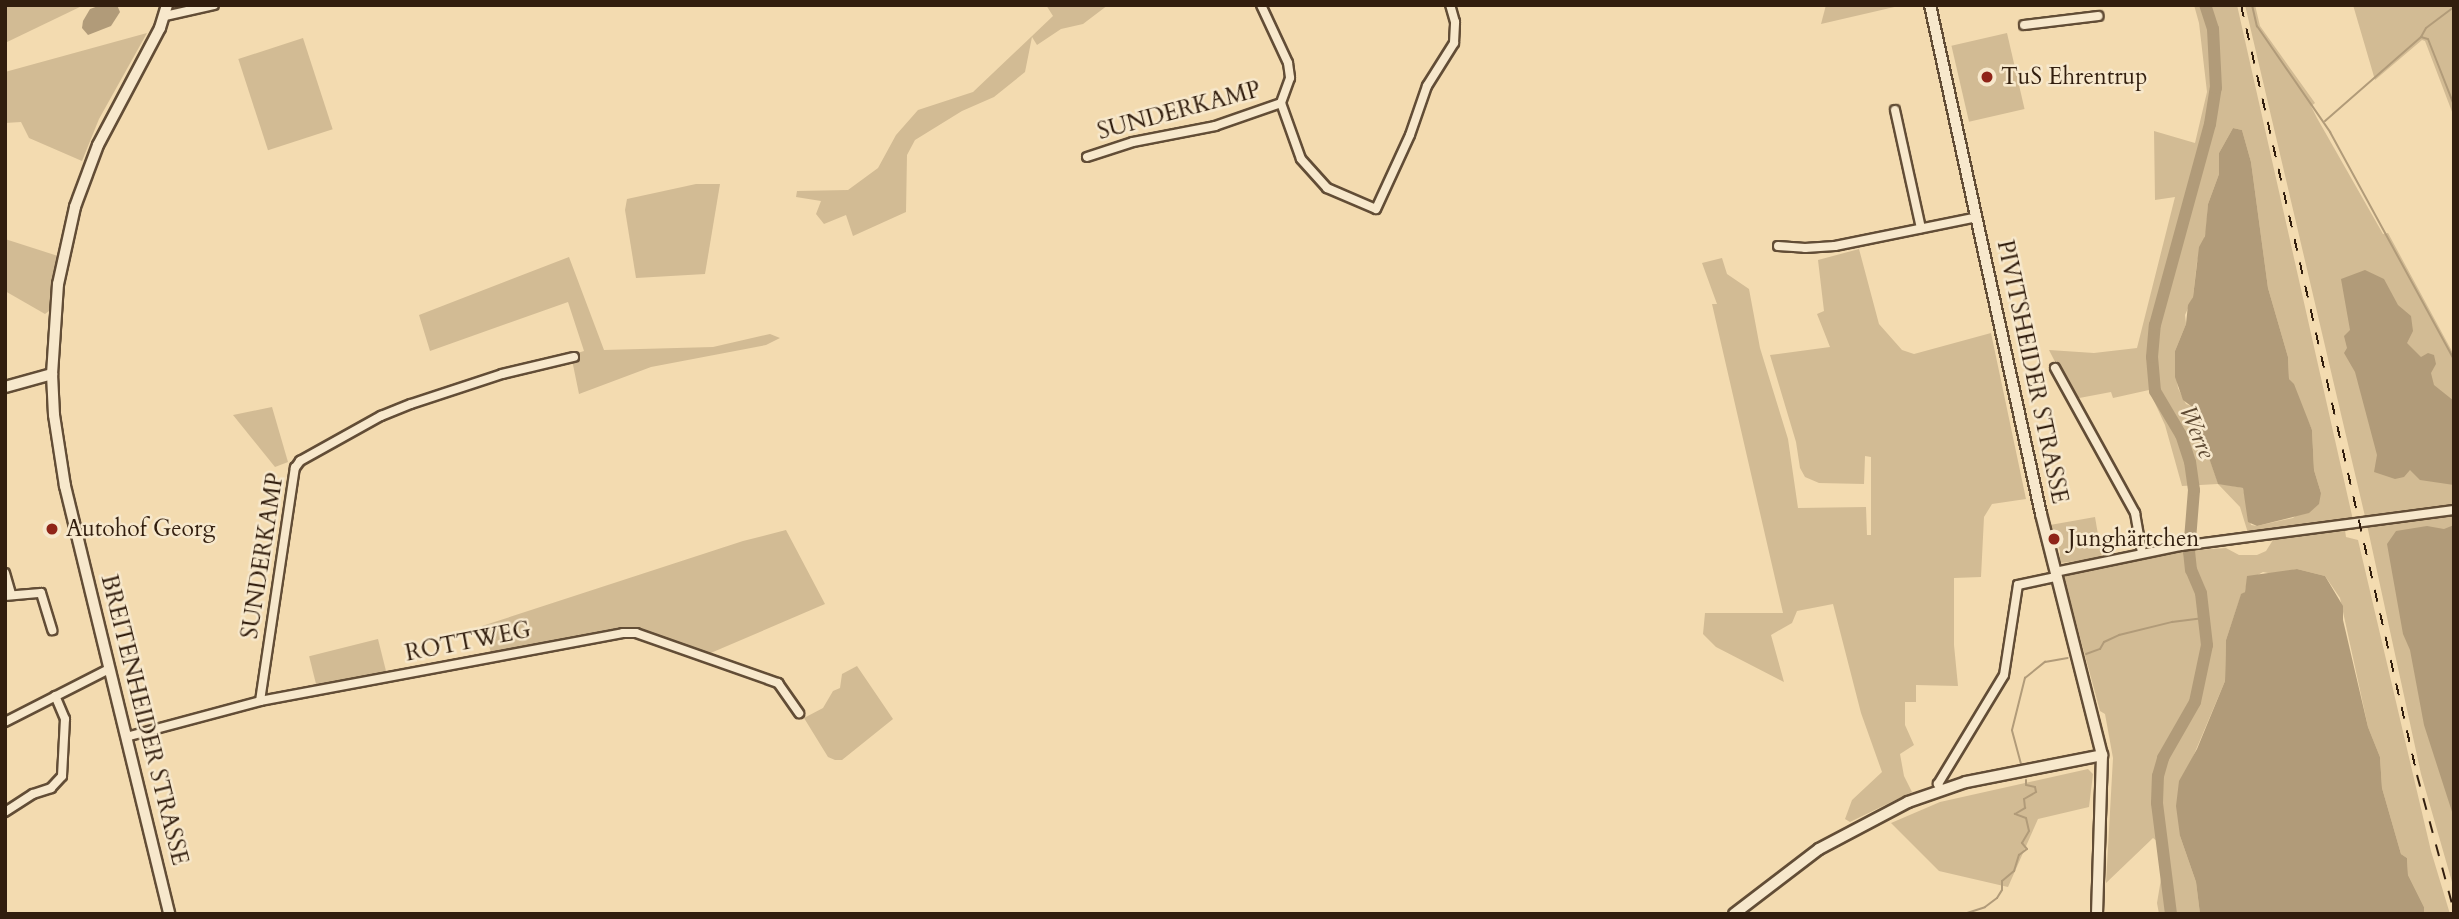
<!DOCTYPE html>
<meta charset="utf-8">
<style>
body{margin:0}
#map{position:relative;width:2459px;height:919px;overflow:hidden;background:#f3dbb0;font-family:Cardo,serif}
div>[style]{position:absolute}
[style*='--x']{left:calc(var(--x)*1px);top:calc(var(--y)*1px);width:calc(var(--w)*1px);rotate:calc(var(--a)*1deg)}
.green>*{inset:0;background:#d2bb94;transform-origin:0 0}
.water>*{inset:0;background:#b19b79}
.stream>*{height:2px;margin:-1px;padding:0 1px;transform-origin:1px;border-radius:1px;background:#b19b79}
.river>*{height:12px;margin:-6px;padding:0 6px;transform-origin:6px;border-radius:6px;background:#b19b79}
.roads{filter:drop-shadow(2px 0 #624d36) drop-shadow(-2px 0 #624d36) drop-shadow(0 2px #624d36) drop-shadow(0 -2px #624d36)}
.street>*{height:8px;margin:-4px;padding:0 4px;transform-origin:4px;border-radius:4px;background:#f7e8cc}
.secondary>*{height:10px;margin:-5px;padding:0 5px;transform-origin:5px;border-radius:5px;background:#f7e8cc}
.rail>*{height:2px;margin-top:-1px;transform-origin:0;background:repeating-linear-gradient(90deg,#321e0e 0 12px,transparent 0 24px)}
.dots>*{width:19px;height:19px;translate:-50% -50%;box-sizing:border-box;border:4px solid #f7e8cc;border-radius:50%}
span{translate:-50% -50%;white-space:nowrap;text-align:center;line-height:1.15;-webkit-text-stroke:5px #f7e8cc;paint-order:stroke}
.poi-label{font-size:23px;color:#321e0e}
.left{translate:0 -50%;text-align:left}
.street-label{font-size:23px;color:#321e0e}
.water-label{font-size:24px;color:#5e4a33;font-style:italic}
.frame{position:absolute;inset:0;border:7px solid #321e0e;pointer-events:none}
</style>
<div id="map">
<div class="green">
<div style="clip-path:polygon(5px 5px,84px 5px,5px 43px)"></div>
<div style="clip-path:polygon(1046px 5px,1108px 5px,1083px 24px,1061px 29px,1037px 45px,1032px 37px,1025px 72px,994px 97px,962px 111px,915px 140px,907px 155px,906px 212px,853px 236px,846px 215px,824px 224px,816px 214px,821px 201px,796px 197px,797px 191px,848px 190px,878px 168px,896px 135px,918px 110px,973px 92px,1053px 16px)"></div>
<div style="clip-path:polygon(1826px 5px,1903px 5px,1821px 24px)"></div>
<div style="clip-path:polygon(evenodd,2194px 5px,2237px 5px,2353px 520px,2248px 533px,2240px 507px,2218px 484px,2182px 486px,2165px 425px,2149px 390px,2113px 398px,2111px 392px,2074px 399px,2049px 350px,2094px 353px,2137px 348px,2175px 197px,2155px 200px,2154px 131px,2195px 143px,2207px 92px,2199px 23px,2194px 5px,2233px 128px,2242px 130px,2251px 162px,2268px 288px,2288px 357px,2289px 379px,2312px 430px,2314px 470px,2321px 493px,2293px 518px,2257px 526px,2251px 525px,2243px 488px,2218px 483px,2191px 406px,2186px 404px,2178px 388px,2175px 366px,2175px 351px,2186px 324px,2185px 315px,2193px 297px,2197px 262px,2206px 232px,2208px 204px,2219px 174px,2219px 153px,2233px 128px)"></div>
<div style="clip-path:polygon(2245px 5px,2255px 5px,2260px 26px,2315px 103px,2311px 106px,2317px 118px,2383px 234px,2388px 233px,2454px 355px,2454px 889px,2421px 774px,2367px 525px)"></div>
<div style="clip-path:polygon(2353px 5px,2454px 5px,2454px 117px,2425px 41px,2422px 40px,2375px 80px)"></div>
<div style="clip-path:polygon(147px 33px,99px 119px,82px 161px,29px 138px,21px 122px,5px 123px,5px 72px)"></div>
<div style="left:2007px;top:33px;width:78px;height:57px;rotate:77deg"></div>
<div style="left:303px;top:38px;width:96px;height:68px;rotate:72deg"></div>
<div style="clip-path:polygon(696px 184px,720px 184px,705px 274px,636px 278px,625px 210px,627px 199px)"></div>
<div style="clip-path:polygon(5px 239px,58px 256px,49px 311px,45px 314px,5px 291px)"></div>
<div style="clip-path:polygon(1859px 249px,1879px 324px,1902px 350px,1914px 354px,1991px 333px,2026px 499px,1992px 504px,1984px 517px,1981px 577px,1954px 578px,1954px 645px,1958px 686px,1916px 685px,1916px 702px,1905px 702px,1905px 725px,1914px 745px,1900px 754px,1904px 776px,1912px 792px,1850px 822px,1845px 819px,1852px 800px,1882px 772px,1861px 713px,1833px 604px,1797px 611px,1792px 623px,1771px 635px,1784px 682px,1716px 647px,1703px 634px,1705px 613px,1783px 613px,1712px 304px,1717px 304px,1702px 263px,1722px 258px,1727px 274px,1749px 289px,1760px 348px,1788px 439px,1798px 508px,1866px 507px,1867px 535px,1871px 535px,1871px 457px,1865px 456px,1864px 484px,1819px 483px,1805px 477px,1800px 468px,1796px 442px,1770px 355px,1830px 347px,1817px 314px,1824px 311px,1818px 260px)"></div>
<div style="clip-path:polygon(569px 257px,604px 350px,713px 347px,770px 334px,780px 338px,766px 345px,651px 367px,579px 394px,571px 355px,584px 351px,568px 302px,430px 351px,419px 315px)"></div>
<div style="clip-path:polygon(272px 407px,288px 462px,275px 467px,233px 415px)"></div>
<div style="clip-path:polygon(2095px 517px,2102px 558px,2060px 563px,2060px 551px,2050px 525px)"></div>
<div style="clip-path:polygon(786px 530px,825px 604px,706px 655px,623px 627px,492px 655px,482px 626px,743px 541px)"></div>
<div style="clip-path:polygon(2345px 530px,2346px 537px,2358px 540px,2431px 851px,2450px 914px,2424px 914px,2424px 907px,2408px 875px,2407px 858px,2401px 854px,2382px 788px,2380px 757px,2368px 727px,2340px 598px,2325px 576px,2297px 569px,2273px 574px,2263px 572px,2247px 581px,2245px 592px,2241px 595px,2226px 640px,2225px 681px,2190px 764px,2180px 836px,2196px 882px,2200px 914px,2159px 914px,2157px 903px,2162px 873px,2157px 841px,2153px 838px,2106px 883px,2113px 758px,2105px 714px,2100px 711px,2064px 578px,2070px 573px,2183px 551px,2226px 548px,2239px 555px,2257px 555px,2266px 551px,2273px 540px)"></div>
<div style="left:378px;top:639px;width:34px;height:71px;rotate:76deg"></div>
<div style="clip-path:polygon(857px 666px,893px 719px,842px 760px,835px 760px,828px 757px,804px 718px,823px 708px,833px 691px,840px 688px,842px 674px)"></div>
<div style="clip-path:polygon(2088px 769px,2093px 774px,2089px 807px,2038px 819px,2008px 887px,1939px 871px,1891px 823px,1940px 802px)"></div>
</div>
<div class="water">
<div style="clip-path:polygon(101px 5px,117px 5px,120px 12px,111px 26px,88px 35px,82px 28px,83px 21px,90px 9px)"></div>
<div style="clip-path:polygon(2233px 128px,2242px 130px,2251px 162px,2268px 288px,2288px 357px,2289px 379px,2294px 384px,2312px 430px,2314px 470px,2321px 493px,2319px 504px,2309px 513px,2257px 526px,2248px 522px,2243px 488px,2218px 484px,2191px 406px,2183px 400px,2175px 377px,2175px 351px,2186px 324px,2188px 305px,2193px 297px,2199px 247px,2205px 236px,2208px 204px,2219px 174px,2219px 153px)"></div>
<div style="clip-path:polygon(2365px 270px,2384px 279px,2398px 305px,2411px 316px,2413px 331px,2407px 343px,2421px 357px,2428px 353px,2434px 355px,2436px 364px,2431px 373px,2434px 385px,2454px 401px,2454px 485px,2420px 480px,2410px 470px,2404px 477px,2395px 479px,2374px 472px,2377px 455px,2355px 372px,2344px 353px,2347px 348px,2344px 336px,2350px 330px,2341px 279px)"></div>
<div style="clip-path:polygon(2454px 525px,2454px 818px,2424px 725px,2410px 650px,2403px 634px,2387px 544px,2396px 531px,2427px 526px,2444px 529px)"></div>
<div style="clip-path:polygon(2297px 569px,2325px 576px,2343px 606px,2343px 620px,2368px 727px,2380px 757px,2382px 788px,2401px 854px,2407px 858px,2408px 875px,2424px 907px,2424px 914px,2200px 914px,2196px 882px,2180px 836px,2176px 806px,2179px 781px,2197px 749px,2225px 681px,2226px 640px,2241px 594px,2245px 592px,2247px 576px)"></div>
</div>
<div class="stream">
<div style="--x:2252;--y:5;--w:22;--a:77"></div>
<div style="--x:2257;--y:26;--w:129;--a:55.4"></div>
<div style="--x:2330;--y:132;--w:259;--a:61.4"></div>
<div style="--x:2206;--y:7;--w:7;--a:-16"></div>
<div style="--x:2421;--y:37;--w:7;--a:16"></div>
<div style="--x:2428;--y:39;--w:71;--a:68.5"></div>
<div style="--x:2325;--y:121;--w:128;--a:-41.2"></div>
<div style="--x:2421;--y:37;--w:10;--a:-61"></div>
<div style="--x:2426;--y:28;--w:35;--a:-37"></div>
<div style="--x:2086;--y:654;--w:15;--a:-20"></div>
<div style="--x:2100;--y:649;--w:8;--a:-60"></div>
<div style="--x:2104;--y:642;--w:17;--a:-25"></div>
<div style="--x:2119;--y:635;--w:55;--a:-13.8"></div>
<div style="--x:2172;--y:622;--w:34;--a:-7"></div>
<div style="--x:2021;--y:764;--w:35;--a:-105"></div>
<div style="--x:2012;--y:730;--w:54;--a:-76"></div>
<div style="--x:2025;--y:678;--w:26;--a:-39"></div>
<div style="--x:2045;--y:662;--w:23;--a:-10"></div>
<div style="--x:1964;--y:914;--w:22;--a:-18"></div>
<div style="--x:1985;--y:907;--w:15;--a:-37"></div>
<div style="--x:1997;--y:898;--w:9;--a:-58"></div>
<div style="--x:2002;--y:890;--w:9;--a:-90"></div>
<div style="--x:2002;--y:881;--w:16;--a:-40"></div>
<div style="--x:2014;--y:871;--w:17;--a:-73"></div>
<div style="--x:2019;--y:855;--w:10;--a:-37"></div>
<div style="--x:2027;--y:849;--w:8;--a:-130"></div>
<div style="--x:2022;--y:843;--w:14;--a:-60"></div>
<div style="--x:2029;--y:831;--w:13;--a:-103"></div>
<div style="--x:2026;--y:818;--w:12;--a:-160"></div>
<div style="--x:2015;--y:814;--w:12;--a:-31"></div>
<div style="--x:2025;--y:808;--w:9;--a:-96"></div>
<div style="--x:2024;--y:799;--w:14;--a:-30"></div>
<div style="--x:2036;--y:792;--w:5;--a:-101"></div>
<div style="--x:2035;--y:787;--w:9;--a:-167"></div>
<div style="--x:2026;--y:785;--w:5;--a:-90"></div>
</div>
<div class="river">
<div style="--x:2171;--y:914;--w:112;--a:-97.2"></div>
<div style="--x:2157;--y:803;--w:27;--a:-88"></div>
<div style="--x:2158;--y:776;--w:19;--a:-74"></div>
<div style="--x:2163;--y:758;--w:64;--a:-60.3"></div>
<div style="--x:2195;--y:702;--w:58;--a:-78.1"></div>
<div style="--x:2207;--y:645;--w:52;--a:-96.6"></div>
<div style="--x:2201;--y:593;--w:25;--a:-113"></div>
<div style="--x:2191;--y:570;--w:18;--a:-96"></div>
<div style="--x:2189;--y:552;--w:62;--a:-85.4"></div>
<div style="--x:2194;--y:490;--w:28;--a:-98"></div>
<div style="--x:2190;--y:462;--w:28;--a:-108"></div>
<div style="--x:2181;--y:435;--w:51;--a:-120.6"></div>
<div style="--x:2155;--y:391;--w:34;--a:-95"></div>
<div style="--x:2152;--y:357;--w:32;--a:-85"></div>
<div style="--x:2155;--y:325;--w:208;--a:-74.7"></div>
<div style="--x:2210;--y:124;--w:36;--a:-81"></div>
<div style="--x:2216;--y:88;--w:59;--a:-92.9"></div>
<div style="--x:2213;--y:29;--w:25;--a:-108"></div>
</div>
<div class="roads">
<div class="street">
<div style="--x:1261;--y:5;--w:64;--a:65"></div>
<div style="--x:1288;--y:63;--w:15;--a:82"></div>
<div style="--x:1290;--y:78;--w:27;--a:110"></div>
<div style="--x:1281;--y:103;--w:59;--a:70.3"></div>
<div style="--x:1301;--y:159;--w:39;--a:48"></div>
<div style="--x:1327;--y:188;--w:53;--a:23.2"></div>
<div style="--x:1376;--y:209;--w:81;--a:-65.3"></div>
<div style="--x:1410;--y:135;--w:52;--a:-70.9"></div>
<div style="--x:1427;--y:86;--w:51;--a:-57.9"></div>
<div style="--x:1454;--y:43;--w:21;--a:-87"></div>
<div style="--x:1455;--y:22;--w:18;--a:-106"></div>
<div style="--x:165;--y:16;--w:50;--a:-12.7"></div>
<div style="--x:2024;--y:25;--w:75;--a:-6.9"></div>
<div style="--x:1895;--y:110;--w:121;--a:77.6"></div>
<div style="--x:1087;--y:157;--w:48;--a:-18.1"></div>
<div style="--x:1133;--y:142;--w:84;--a:-11"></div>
<div style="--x:1215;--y:126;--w:70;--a:-19.2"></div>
<div style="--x:1778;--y:246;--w:27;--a:4"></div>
<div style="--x:1805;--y:248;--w:30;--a:-4"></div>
<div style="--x:1835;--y:246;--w:145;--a:-11.5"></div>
<div style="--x:2055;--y:368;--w:166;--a:61.1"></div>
<div style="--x:2135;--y:513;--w:40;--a:80"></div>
<div style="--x:2055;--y:572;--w:129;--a:-11.7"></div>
<div style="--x:2181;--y:546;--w:275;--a:-7.5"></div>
<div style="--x:5;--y:573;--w:22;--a:74"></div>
<div style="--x:5;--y:596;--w:36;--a:-5"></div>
<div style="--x:41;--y:593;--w:39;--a:73"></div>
<div style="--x:260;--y:701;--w:236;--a:-81.5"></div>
<div style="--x:295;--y:468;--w:9;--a:-54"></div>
<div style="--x:300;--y:461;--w:93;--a:-29.1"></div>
<div style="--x:381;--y:416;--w:32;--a:-22"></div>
<div style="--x:411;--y:404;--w:96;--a:-18.2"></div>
<div style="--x:502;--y:374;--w:74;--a:-13.3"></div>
<div style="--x:5;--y:722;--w:117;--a:-27"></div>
<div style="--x:126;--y:737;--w:139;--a:-15"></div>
<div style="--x:260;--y:701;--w:369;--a:-10.6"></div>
<div style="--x:623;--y:633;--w:13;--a:0"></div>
<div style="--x:636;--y:633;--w:151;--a:19.4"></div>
<div style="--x:778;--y:683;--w:37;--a:55"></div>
<div style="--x:1941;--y:790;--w:7;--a:-117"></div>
<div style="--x:1938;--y:784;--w:127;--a:-58.8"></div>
<div style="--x:2004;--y:675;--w:91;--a:-81.2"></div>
<div style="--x:2018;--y:585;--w:40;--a:-12"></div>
<div style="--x:5;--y:812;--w:33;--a:-33"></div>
<div style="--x:33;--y:794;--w:19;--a:-18"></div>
<div style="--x:51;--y:788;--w:16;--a:-47"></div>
<div style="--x:62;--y:776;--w:57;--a:-87"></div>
<div style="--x:65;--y:719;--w:25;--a:-113"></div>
</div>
<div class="secondary">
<div style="--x:167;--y:5;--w:24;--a:107"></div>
<div style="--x:160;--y:28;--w:132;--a:117.9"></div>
<div style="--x:98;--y:145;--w:66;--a:110.4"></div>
<div style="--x:75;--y:207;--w:79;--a:102.4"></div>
<div style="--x:58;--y:284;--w:90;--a:93.8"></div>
<div style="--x:52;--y:374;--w:41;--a:87.2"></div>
<div style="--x:54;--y:415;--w:72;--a:81.2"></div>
<div style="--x:65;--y:486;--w:440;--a:76.3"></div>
<div style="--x:1930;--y:5;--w:521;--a:77.7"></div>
<div style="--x:2041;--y:514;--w:249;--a:75.8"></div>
<div style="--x:2102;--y:755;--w:159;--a:91.8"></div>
<div style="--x:5;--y:387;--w:49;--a:-15.5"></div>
<div style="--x:1734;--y:914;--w:107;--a:-37.4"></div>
<div style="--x:1819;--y:849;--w:101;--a:-27.8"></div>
<div style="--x:1908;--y:802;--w:61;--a:-19"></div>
<div style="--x:1966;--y:782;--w:139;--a:-11.2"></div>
</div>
</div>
<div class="rail">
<div style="--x:2241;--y:5;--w:790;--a:77.12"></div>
<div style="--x:2417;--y:775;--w:141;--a:74.8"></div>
</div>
<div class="dots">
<div style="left:1987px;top:77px;background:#8f2418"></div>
<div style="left:52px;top:529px;background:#8f2418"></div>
<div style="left:2054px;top:539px;background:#8f2418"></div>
</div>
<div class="poi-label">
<span class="left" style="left:2001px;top:77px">TuS Ehrentrup</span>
<span class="left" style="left:66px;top:529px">Autohof Georg</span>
<span class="left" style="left:2068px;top:539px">Junghärtchen</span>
</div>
<div class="street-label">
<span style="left:1179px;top:111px;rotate:-15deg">SUNDERKAMP</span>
<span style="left:2032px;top:372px;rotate:78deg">PIVITSHEIDER STRASSE</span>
<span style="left:263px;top:556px;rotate:-81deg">SUNDERKAMP</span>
<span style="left:468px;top:642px;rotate:-11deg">ROTTWEG</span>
<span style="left:144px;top:720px;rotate:76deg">BREITENHEIDER STRASSE</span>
</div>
<div class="water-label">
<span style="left:2197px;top:432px;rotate:67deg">Werre</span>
</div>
<div class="frame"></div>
</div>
